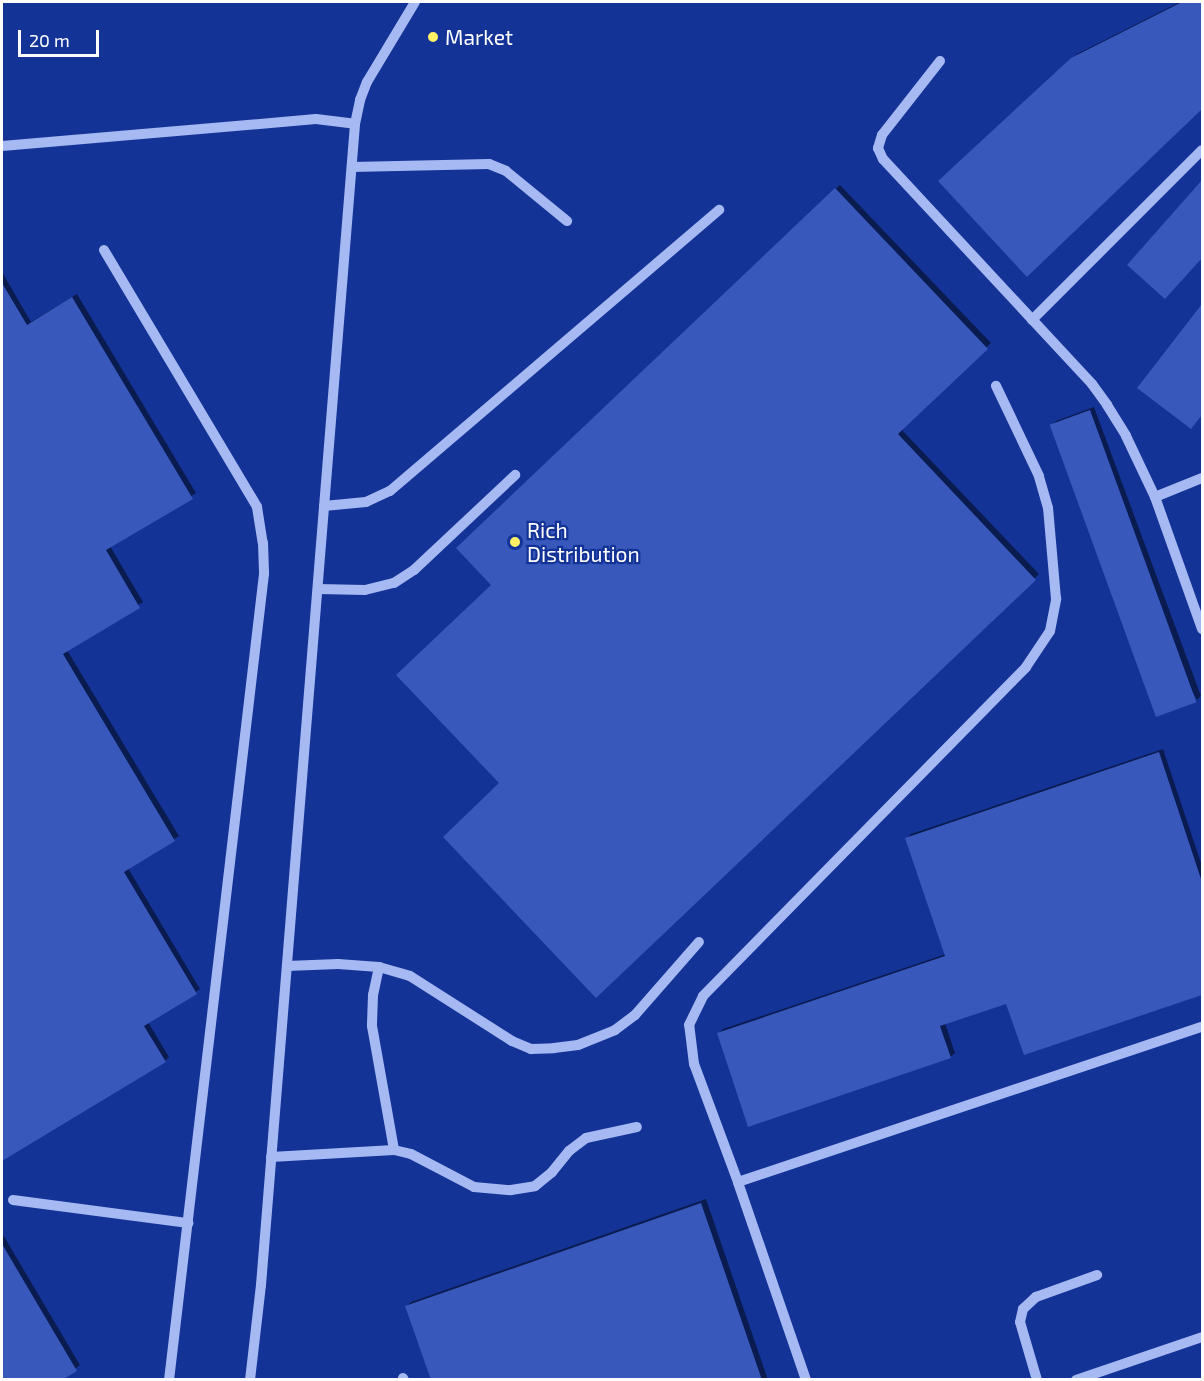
<!DOCTYPE html>
<style>
body{margin:0}
#map{position:relative;width:1204px;height:1381px;overflow:hidden;background:#143397;font-family:"Exo 2",sans-serif}
div>[style]{position:absolute}
[style*='--x']{left:calc(var(--x)*1px);top:calc(var(--y)*1px);width:calc(var(--w)*1px);rotate:calc(var(--a)*1deg)}
.shadow>*{inset:0;background:#0007}
.building>*{inset:0;background:#3858bc;transform-origin:0 0}
.minor>*{height:10px;margin:-5px;padding:0 5px;transform-origin:5px;border-radius:5px;background:#a6b9f2}
.dots>*{width:16px;height:16px;translate:-50% -50%;box-sizing:border-box;border:3px solid #143397;border-radius:50%}
span{translate:-50% -50%;white-space:nowrap;text-align:center;line-height:1.15;-webkit-text-stroke:4.5px #143397;paint-order:stroke}
.poi-label{font-size:21px;color:#fff}
.left{translate:0 -50%;text-align:left}
.frame{position:absolute;inset:0;border:3px solid #fff;pointer-events:none}
.scale{position:absolute;left:18px;top:30px;width:81px;height:27px;box-sizing:border-box;border:3px solid #fff;border-top:0;padding-left:8px;font-size:18px;line-height:21px;white-space:nowrap;color:#fff;-webkit-text-stroke:4px #143397;paint-order:stroke}
</style>
<div id="map">
<div class="shadow">
<div style="clip-path:polygon(1180px 2px,1202px 2px,1202px 107px,1027px 275px,940px 181px,1077px 54px)"></div>
<div style="clip-path:polygon(1202px 182px,1202px 256px,1165px 297px,1129px 265px)"></div>
<div style="clip-path:polygon(840px 185px,991px 343px,901px 429px,1039px 574px,596px 996px,501px 783px,493px 584px,458px 548px)"></div>
<div style="clip-path:polygon(2px 272px,31px 322px,77px 294px,196px 493px,110px 546px,143px 602px,67px 650px,179px 836px,128px 868px,200px 989px,148px 1022px,169px 1057px,165px 1061px,2px 1159px)"></div>
<div style="clip-path:polygon(1202px 307px,1202px 414px,1195px 423px,1139px 387px)"></div>
<div style="clip-path:polygon(1094px 407px,1201px 696px,1197px 700px,1052px 425px,1056px 421px)"></div>
<div style="clip-path:polygon(1163px 749px,1202px 866px,1202px 993px,1024px 1053px,1007px 1002px,945px 1023px,955px 1053px,950px 1057px,718px 1034px,723px 1029px,946px 954px,907px 838px,911px 834px)"></div>
<div style="clip-path:polygon(706px 1199px,768px 1380px,433px 1380px,407px 1306px,411px 1302px)"></div>
<div style="clip-path:polygon(2px 1233px,80px 1365px,59px 1380px,2px 1380px)"></div>
</div>
<div class="building">
<div style="clip-path:polygon(1182px 2px,1202px 2px,1202px 109px,1027px 277px,938px 181px,1071px 58px)"></div>
<div style="clip-path:polygon(1202px 180px,1202px 258px,1165px 299px,1127px 265px)"></div>
<div style="clip-path:polygon(835px 188px,988px 349px,898px 434px,1036px 580px,596px 998px,443px 837px,499px 783px,396px 675px,491px 585px,456px 548px)"></div>
<div style="clip-path:polygon(2px 283px,27px 325px,72px 297px,193px 499px,106px 550px,140px 608px,63px 654px,175px 841px,124px 872px,197px 994px,144px 1026px,166px 1062px,2px 1161px)"></div>
<div style="clip-path:polygon(1202px 304px,1202px 415px,1191px 429px,1137px 388px)"></div>
<div style="left:1090px;top:410px;width:311px;height:43px;rotate:70deg"></div>
<div style="clip-path:polygon(1159px 752px,1202px 882px,1202px 995px,1024px 1055px,1006px 1004px,940px 1026px,951px 1058px,748px 1127px,717px 1033px,945px 956px,905px 838px)"></div>
<div style="clip-path:polygon(701px 1203px,762px 1380px,431px 1380px,405px 1306px)"></div>
<div style="clip-path:polygon(2px 1244px,77px 1371px,62px 1380px,2px 1380px)"></div>
</div>
<div class="minor">
<div style="--x:940;--y:61;--w:94;--a:128.1"></div>
<div style="--x:882;--y:135;--w:14;--a:107"></div>
<div style="--x:878;--y:148;--w:12;--a:66"></div>
<div style="--x:883;--y:159;--w:307;--a:47.1"></div>
<div style="--x:1092;--y:384;--w:26;--a:54"></div>
<div style="--x:1107;--y:405;--w:36;--a:58"></div>
<div style="--x:1126;--y:436;--w:68;--a:64.6"></div>
<div style="--x:1155;--y:497;--w:140;--a:70.4"></div>
<div style="--x:2;--y:146;--w:315;--a:-4.9"></div>
<div style="--x:316;--y:119;--w:39;--a:7"></div>
<div style="--x:352;--y:167;--w:137;--a:-1.3"></div>
<div style="--x:489;--y:164;--w:18;--a:22"></div>
<div style="--x:506;--y:171;--w:79;--a:39.3"></div>
<div style="--x:104;--y:250;--w:299;--a:59.2"></div>
<div style="--x:257;--y:507;--w:36;--a:81"></div>
<div style="--x:263;--y:543;--w:31;--a:88"></div>
<div style="--x:264;--y:574;--w:812;--a:96.72"></div>
<div style="--x:1032;--y:320;--w:240;--a:-45"></div>
<div style="--x:1155;--y:497;--w:51;--a:-22"></div>
<div style="--x:324;--y:506;--w:42;--a:-5.4"></div>
<div style="--x:366;--y:502;--w:26;--a:-25"></div>
<div style="--x:390;--y:491;--w:433;--a:-40.5"></div>
<div style="--x:318;--y:589;--w:47;--a:1.2"></div>
<div style="--x:365;--y:590;--w:30;--a:-14"></div>
<div style="--x:394;--y:583;--w:24;--a:-33"></div>
<div style="--x:414;--y:570;--w:139;--a:-43.2"></div>
<div style="--x:287;--y:966;--w:51;--a:-2.2"></div>
<div style="--x:338;--y:964;--w:41;--a:4.2"></div>
<div style="--x:379;--y:967;--w:32;--a:16"></div>
<div style="--x:410;--y:976;--w:121;--a:32.5"></div>
<div style="--x:512;--y:1041;--w:21;--a:23"></div>
<div style="--x:531;--y:1049;--w:23;--a:-2"></div>
<div style="--x:554;--y:1048;--w:24;--a:-7"></div>
<div style="--x:578;--y:1045;--w:40;--a:-22"></div>
<div style="--x:615;--y:1030;--w:25;--a:-37"></div>
<div style="--x:635;--y:1015;--w:97;--a:-48.8"></div>
<div style="--x:379;--y:967;--w:29;--a:102"></div>
<div style="--x:373;--y:995;--w:31;--a:92"></div>
<div style="--x:372;--y:1026;--w:126;--a:79.9"></div>
<div style="--x:271;--y:1157;--w:123;--a:-3.3"></div>
<div style="--x:394;--y:1150;--w:17;--a:13"></div>
<div style="--x:411;--y:1154;--w:71;--a:27.6"></div>
<div style="--x:474;--y:1187;--w:37;--a:5"></div>
<div style="--x:511;--y:1190;--w:24;--a:-9"></div>
<div style="--x:535;--y:1186;--w:22;--a:-39"></div>
<div style="--x:552;--y:1172;--w:27;--a:-51"></div>
<div style="--x:569;--y:1151;--w:21;--a:-37"></div>
<div style="--x:586;--y:1138;--w:52;--a:-12.2"></div>
<div style="--x:738;--y:1182;--w:489;--a:-18.5"></div>
<div style="--x:13;--y:1200;--w:177;--a:7.5"></div>
<div style="--x:403;--y:1378;--w:2;--a:63"></div>
<div style="--x:250;--y:1380;--w:96;--a:-83.4"></div>
<div style="--x:261;--y:1285;--w:1165;--a:-85.37"></div>
<div style="--x:355;--y:124;--w:25;--a:-78"></div>
<div style="--x:360;--y:100;--w:19;--a:-69"></div>
<div style="--x:367;--y:82;--w:93;--a:-59"></div>
<div style="--x:806;--y:1380;--w:209;--a:-109"></div>
<div style="--x:738;--y:1182;--w:126;--a:-110.4"></div>
<div style="--x:694;--y:1064;--w:39;--a:-97"></div>
<div style="--x:689;--y:1025;--w:32;--a:-64"></div>
<div style="--x:703;--y:996;--w:461;--a:-45.5"></div>
<div style="--x:1026;--y:667;--w:43;--a:-56.3"></div>
<div style="--x:1050;--y:631;--w:33;--a:-79"></div>
<div style="--x:1056;--y:599;--w:91;--a:-95"></div>
<div style="--x:1048;--y:508;--w:33;--a:-106"></div>
<div style="--x:1039;--y:476;--w:100;--a:-115.5"></div>
<div style="--x:1037;--y:1380;--w:60;--a:-106.3"></div>
<div style="--x:1020;--y:1322;--w:13;--a:-77"></div>
<div style="--x:1023;--y:1309;--w:18;--a:-43"></div>
<div style="--x:1036;--y:1297;--w:65;--a:-19.8"></div>
<div style="--x:1076;--y:1380;--w:133;--a:-18.8"></div>
</div>
<div class="dots">
<div style="left:433px;top:37px;background:#fff267"></div>
<div style="left:515px;top:542px;background:#fff267"></div>
</div>
<div class="poi-label">
<span class="left" style="left:445px;top:37px">Market</span>
<span class="left" style="left:527px;top:542px">Rich<br>Distribution</span>
</div>
<div class="frame"></div>
<div class="scale">20 m</div>
</div>
